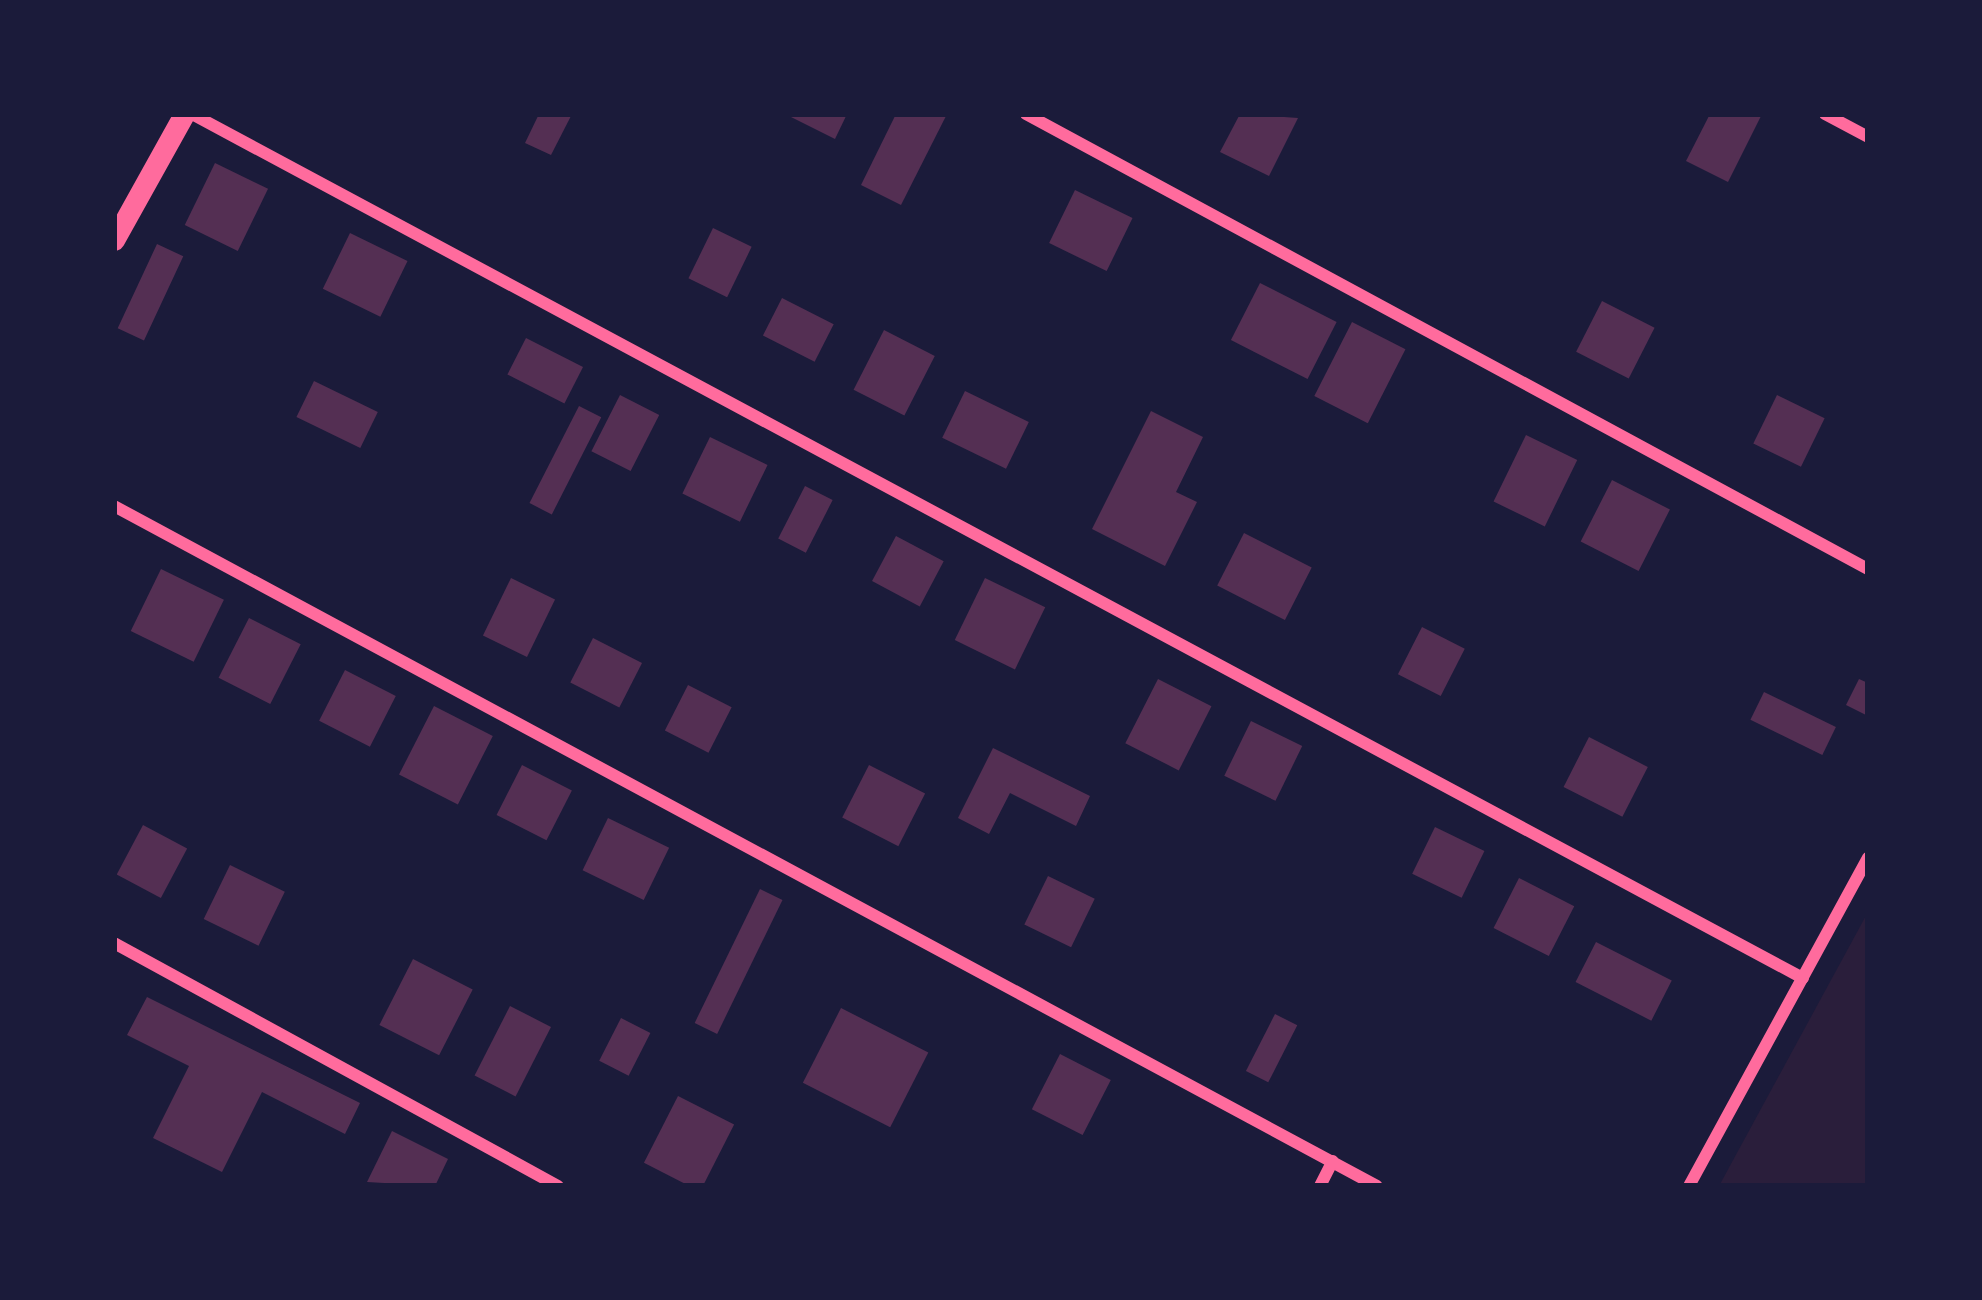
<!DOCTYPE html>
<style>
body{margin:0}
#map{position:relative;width:1982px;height:1300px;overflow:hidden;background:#1b1b3a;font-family:"Fira Sans",sans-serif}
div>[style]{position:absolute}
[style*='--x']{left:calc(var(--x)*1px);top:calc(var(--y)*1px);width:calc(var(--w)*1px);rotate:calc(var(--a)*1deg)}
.green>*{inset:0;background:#2a1e3b}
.building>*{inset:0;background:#542f53;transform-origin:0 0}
.minor>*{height:12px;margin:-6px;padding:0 6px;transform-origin:6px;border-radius:6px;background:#ff6b9d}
.tertiary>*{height:21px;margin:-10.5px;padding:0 10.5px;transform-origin:10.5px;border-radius:10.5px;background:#ff6b9d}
span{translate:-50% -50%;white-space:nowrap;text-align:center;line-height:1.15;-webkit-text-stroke:9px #1b1b3a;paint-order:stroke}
.frame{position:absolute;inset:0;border:117px solid #1b1b3a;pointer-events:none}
</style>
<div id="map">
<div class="green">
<div style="clip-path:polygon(1868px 912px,1868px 1186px,1719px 1186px)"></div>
</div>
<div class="building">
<div style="clip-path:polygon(539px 114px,572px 114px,551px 155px,525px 143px)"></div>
<div style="clip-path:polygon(785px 114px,847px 114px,835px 139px)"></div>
<div style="clip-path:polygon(896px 114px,947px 114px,901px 205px,861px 185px)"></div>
<div style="clip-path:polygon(1240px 114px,1298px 118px,1269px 176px,1220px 152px)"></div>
<div style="clip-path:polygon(1710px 114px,1762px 114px,1728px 182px,1686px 161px)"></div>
<div style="left:215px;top:163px;width:59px;height:69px;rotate:26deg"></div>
<div style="left:1075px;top:190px;width:64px;height:59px;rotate:26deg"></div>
<div style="left:713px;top:228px;width:43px;height:56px;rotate:26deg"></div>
<div style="left:350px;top:233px;width:64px;height:62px;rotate:26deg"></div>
<div style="left:157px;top:244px;width:29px;height:93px;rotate:25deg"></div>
<div style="left:1260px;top:283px;width:86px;height:64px;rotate:27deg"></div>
<div style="left:782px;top:298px;width:58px;height:42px;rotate:27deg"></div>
<div style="left:1602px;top:301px;width:59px;height:57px;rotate:27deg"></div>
<div style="left:1352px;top:322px;width:60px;height:83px;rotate:27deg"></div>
<div style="left:884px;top:330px;width:57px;height:67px;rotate:27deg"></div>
<div style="left:526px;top:338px;width:64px;height:41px;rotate:27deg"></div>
<div style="left:314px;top:381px;width:71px;height:40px;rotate:26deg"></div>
<div style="left:965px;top:391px;width:71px;height:52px;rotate:26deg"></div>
<div style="left:620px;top:395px;width:44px;height:63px;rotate:27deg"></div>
<div style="left:1777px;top:395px;width:53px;height:54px;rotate:26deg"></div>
<div style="left:579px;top:406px;width:25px;height:109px;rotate:27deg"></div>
<div style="clip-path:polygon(1151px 411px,1203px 437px,1176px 492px,1197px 502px,1165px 566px,1092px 529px)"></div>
<div style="left:1526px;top:435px;width:57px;height:74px;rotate:26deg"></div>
<div style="left:710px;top:437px;width:64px;height:63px;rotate:26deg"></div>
<div style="left:1612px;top:480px;width:65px;height:69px;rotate:27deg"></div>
<div style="left:805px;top:486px;width:31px;height:59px;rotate:27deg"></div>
<div style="left:1244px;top:533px;width:76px;height:59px;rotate:27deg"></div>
<div style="left:896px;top:536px;width:54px;height:51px;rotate:28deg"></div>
<div style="left:161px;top:569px;width:70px;height:69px;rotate:26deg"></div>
<div style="left:511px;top:578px;width:49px;height:64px;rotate:26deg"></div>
<div style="left:985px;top:578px;width:67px;height:69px;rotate:26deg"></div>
<div style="left:249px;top:618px;width:58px;height:67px;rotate:27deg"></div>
<div style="left:1422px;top:627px;width:48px;height:53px;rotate:27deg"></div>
<div style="left:593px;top:638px;width:55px;height:50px;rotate:27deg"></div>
<div style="left:345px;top:670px;width:57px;height:57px;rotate:27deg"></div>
<div style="left:1158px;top:679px;width:60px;height:72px;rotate:27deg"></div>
<div style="clip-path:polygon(1859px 679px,1868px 683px,1868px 716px,1846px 705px)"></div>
<div style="left:688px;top:685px;width:49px;height:51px;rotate:27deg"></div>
<div style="left:1764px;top:692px;width:80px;height:31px;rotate:26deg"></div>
<div style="left:434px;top:706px;width:66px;height:77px;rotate:27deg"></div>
<div style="left:1251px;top:721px;width:57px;height:61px;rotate:26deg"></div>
<div style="left:1589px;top:737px;width:66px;height:56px;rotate:27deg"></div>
<div style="clip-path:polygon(993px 748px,1090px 796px,1076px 826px,1010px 793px,989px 834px,958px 818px)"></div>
<div style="left:522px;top:765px;width:56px;height:56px;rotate:27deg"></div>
<div style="left:869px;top:765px;width:63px;height:59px;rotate:27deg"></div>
<div style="left:608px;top:818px;width:68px;height:58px;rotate:26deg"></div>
<div style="left:143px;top:825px;width:50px;height:56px;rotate:28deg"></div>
<div style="left:1435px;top:827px;width:55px;height:52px;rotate:26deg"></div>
<div style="left:230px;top:865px;width:61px;height:60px;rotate:26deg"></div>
<div style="left:1048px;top:876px;width:52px;height:54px;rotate:26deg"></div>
<div style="left:1519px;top:878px;width:62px;height:56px;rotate:27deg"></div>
<div style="left:760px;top:889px;width:25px;height:149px;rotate:26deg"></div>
<div style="left:1596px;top:942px;width:85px;height:45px;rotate:27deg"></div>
<div style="left:413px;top:959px;width:67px;height:74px;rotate:27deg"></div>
<div style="clip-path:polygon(147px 997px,360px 1103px,345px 1134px,262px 1092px,222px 1172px,153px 1138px,189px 1066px,127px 1035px)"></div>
<div style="left:510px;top:1006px;width:46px;height:78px;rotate:27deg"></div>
<div style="left:841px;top:1008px;width:98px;height:84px;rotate:27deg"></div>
<div style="left:1275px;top:1014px;width:25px;height:64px;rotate:27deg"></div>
<div style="left:621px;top:1018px;width:33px;height:48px;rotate:27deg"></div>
<div style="left:1060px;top:1054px;width:57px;height:62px;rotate:27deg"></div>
<div style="left:678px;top:1096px;width:63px;height:75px;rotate:27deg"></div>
<div style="clip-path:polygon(392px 1131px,448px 1159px,435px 1186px,367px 1182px)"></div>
</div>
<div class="minor">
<div style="--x:192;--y:114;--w:1828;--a:28.21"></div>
<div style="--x:1026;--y:114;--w:957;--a:28.39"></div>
<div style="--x:1825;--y:114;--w:49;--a:28.1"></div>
<div style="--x:114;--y:506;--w:1434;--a:28.3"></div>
<div style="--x:114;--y:943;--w:506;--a:28.69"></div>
<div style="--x:1320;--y:1186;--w:28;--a:-63"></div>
<div style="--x:1689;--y:1186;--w:374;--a:-61.4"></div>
</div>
<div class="tertiary">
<div style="--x:114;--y:240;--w:144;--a:-60.9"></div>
</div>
<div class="frame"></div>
</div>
